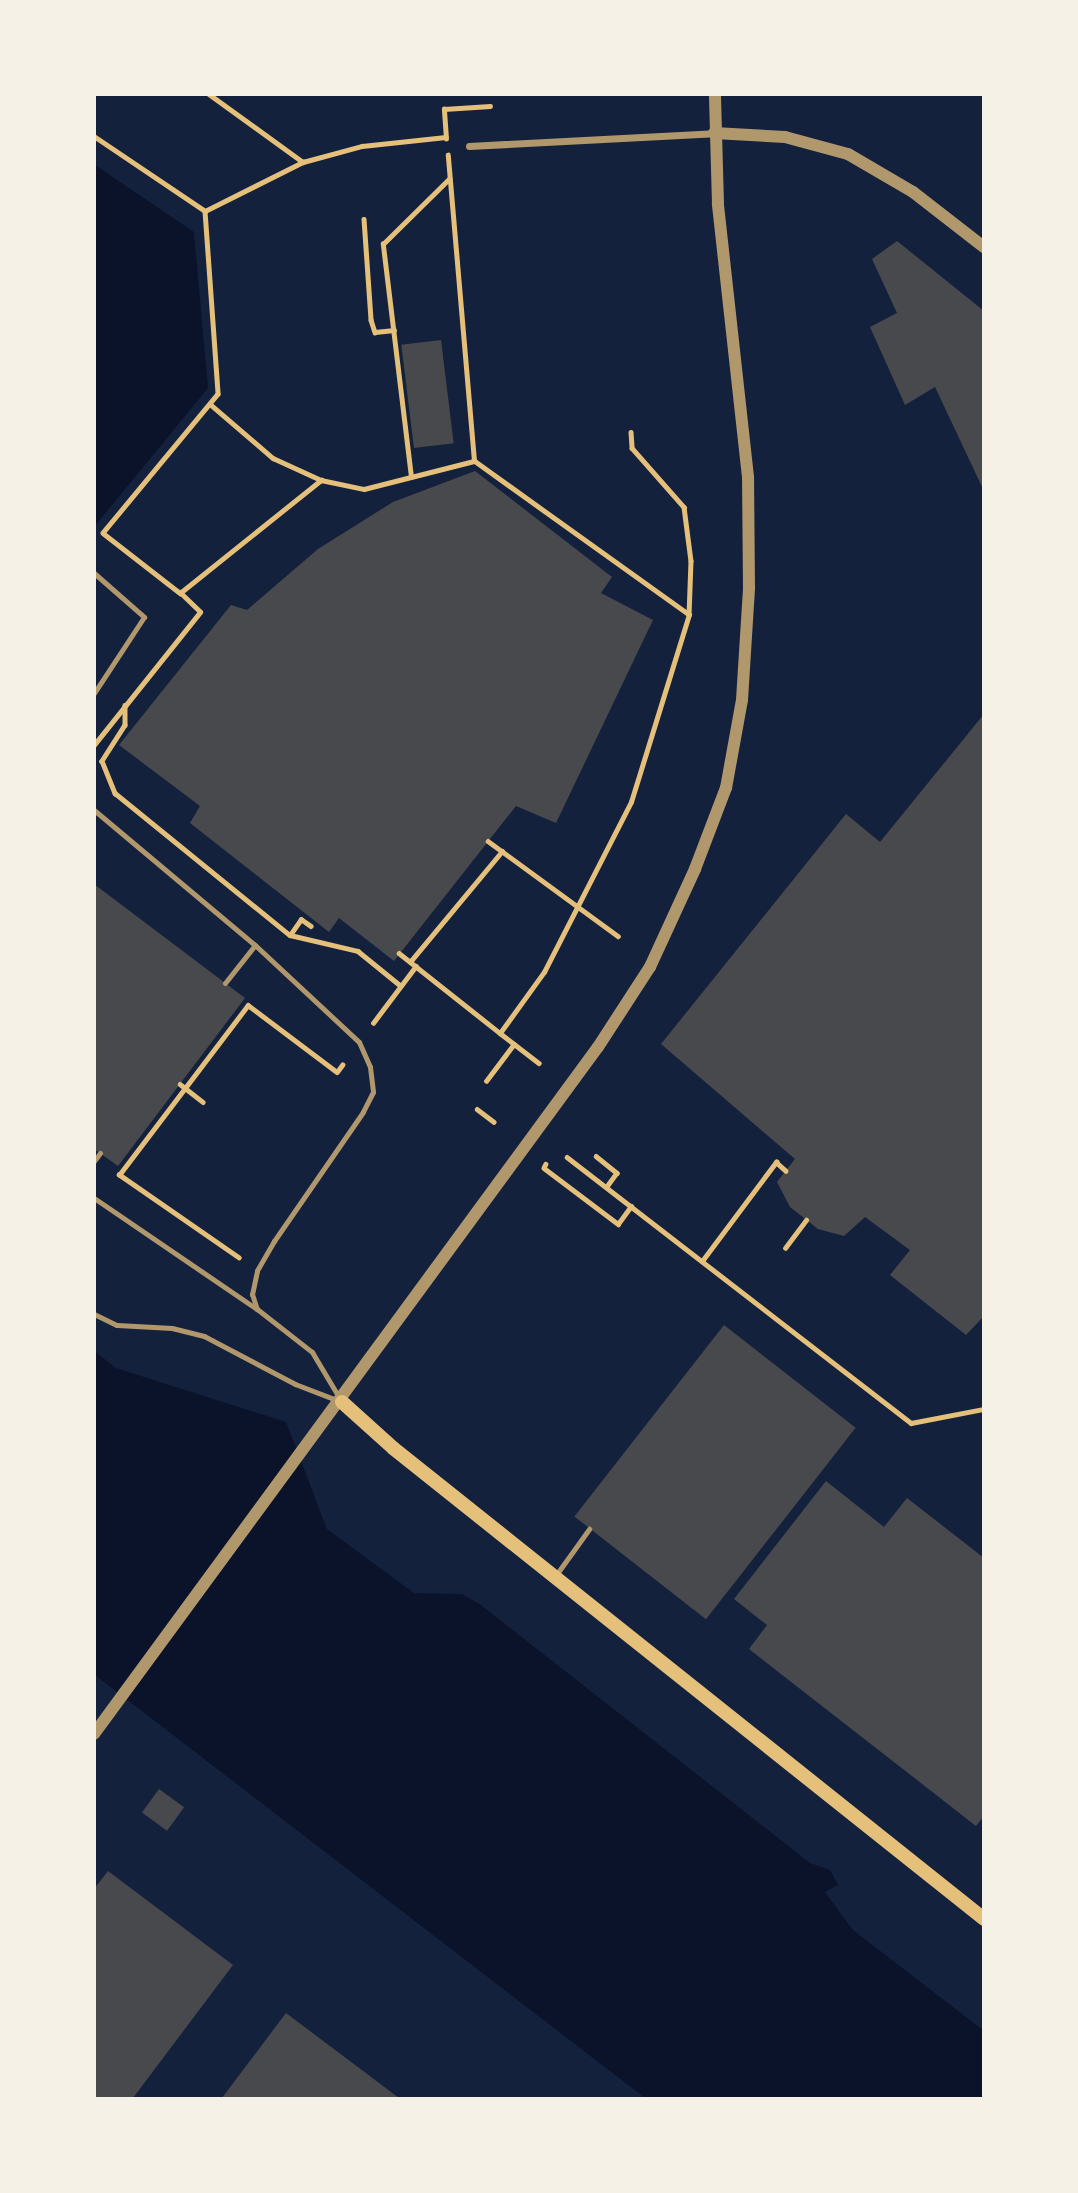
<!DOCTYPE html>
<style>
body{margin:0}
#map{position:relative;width:1078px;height:2193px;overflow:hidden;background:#14213d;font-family:"Sofia Sans Condensed",sans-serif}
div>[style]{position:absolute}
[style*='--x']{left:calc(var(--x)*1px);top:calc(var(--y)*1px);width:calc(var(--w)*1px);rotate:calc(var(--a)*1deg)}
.water>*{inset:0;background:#0b132b}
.building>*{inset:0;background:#48494c;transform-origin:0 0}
.path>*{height:4.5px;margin:-2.25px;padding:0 2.25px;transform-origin:2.25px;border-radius:2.25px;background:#e5c07b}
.service>*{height:5px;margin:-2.5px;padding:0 2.5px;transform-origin:2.5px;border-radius:2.5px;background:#b1986c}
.minor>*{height:7px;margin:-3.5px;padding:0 3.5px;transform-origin:3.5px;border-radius:3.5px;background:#b1986c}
.tertiary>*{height:12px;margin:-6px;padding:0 6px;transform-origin:6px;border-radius:6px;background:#b1986c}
.secondary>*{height:14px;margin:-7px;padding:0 7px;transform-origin:7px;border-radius:7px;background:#e5c07b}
span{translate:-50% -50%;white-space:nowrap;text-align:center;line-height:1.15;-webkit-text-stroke:7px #f6f1e7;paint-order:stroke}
.frame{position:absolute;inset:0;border:96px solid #f6f1e7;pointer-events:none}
</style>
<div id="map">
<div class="water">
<div style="clip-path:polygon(95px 165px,194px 232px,208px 388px,95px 526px)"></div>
<div style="clip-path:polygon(94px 1351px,116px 1368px,286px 1422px,327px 1529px,414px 1593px,462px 1594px,481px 1605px,810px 1863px,830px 1870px,838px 1885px,825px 1892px,853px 1930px,983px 2030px,983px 2098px,645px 2098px,95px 1675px)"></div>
</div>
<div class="building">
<div style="clip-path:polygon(897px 241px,984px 311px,984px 491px,935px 387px,905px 405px,870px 327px,897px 313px,872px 259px)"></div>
<div style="left:441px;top:340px;width:104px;height:40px;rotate:83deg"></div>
<div style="clip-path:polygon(475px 471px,612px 577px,601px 593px,653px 620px,556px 823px,516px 806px,394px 961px,339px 918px,329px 932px,190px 823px,200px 806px,119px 745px,231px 605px,247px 610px,318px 549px,393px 502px)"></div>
<div style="clip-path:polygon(984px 714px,984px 1316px,966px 1335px,890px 1275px,910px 1250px,865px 1217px,844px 1236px,818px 1229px,790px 1207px,777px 1182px,795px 1159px,661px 1044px,846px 814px,880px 842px)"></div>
<div style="clip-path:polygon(94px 884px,245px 998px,118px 1166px,94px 1149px)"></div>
<div style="left:724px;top:1325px;width:167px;height:243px;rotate:38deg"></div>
<div style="clip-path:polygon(826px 1481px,884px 1527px,907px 1498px,984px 1558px,984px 1816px,976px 1826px,749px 1649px,767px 1625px,734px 1599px)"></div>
<div style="left:159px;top:1789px;width:31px;height:29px;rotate:36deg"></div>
<div style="clip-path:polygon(108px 1871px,233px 1965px,133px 2098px,94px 2098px,94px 1889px)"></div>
<div style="clip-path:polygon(286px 2013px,399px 2098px,222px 2098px)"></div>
</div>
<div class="path">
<div style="--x:209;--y:94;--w:116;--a:35.9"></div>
<div style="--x:94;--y:136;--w:134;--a:34"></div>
<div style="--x:205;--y:211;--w:183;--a:85.9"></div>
<div style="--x:218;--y:394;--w:180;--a:129.6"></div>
<div style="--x:103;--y:533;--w:98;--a:37.9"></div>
<div style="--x:446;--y:139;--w:30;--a:-94"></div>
<div style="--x:444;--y:109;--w:46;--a:-3.7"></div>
<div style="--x:205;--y:211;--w:110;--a:-26.6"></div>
<div style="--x:303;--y:162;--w:61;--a:-15.2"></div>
<div style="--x:362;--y:146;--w:84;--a:-6.1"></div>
<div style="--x:364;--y:219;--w:101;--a:86"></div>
<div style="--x:371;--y:320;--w:13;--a:72"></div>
<div style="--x:375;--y:332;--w:19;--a:-6"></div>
<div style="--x:210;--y:404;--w:83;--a:40.6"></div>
<div style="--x:273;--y:458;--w:53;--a:24.6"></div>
<div style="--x:631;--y:432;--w:16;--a:86"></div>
<div style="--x:632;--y:448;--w:79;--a:48.6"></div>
<div style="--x:684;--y:507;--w:54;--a:82.6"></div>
<div style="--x:691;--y:561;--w:54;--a:92.1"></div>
<div style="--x:411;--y:477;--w:235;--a:-96.9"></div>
<div style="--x:383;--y:244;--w:93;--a:-44.6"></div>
<div style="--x:125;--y:705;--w:20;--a:90"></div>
<div style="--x:125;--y:725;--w:43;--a:122.6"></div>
<div style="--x:102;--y:761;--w:35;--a:68"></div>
<div style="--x:115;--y:793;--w:225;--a:39.1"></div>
<div style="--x:290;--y:935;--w:70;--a:13.2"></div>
<div style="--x:358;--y:951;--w:55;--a:39.1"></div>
<div style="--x:94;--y:745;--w:170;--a:-51.4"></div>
<div style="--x:200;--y:612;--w:28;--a:-136"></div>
<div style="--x:180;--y:593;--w:181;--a:-38.7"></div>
<div style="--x:321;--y:480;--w:44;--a:11.8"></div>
<div style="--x:364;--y:489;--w:114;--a:-14.3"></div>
<div style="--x:474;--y:461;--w:307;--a:-94.9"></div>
<div style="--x:488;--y:841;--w:161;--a:36.2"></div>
<div style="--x:290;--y:935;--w:19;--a:-55"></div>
<div style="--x:301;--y:919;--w:12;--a:35"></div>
<div style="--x:399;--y:953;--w:129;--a:38.4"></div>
<div style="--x:500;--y:1033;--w:75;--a:-54.2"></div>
<div style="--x:544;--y:972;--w:191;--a:-62.9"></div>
<div style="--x:631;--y:802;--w:196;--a:-72.8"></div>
<div style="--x:689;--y:615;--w:264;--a:-144.4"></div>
<div style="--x:410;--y:962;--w:144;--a:-50.3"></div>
<div style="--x:373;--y:1023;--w:71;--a:-53"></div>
<div style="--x:500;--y:1033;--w:49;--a:37.6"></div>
<div style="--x:486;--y:1081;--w:46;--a:-52.9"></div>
<div style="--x:180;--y:1084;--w:29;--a:38"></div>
<div style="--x:477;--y:1109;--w:21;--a:37"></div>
<div style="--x:596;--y:1156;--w:27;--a:39"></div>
<div style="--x:617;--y:1173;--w:17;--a:126"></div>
<div style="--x:567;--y:1157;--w:435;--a:37.7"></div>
<div style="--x:911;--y:1423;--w:74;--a:-10.9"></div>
<div style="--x:546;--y:1164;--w:4;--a:117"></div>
<div style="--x:544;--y:1168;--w:93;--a:37.1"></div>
<div style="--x:618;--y:1224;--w:22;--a:-54"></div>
<div style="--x:785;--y:1248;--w:35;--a:-53"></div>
<div style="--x:239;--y:1258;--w:146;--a:-145.3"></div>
<div style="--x:119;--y:1175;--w:213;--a:-52.8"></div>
<div style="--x:248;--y:1005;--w:111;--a:37"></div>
<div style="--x:337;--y:1072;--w:9;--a:-54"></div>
<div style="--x:702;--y:1261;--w:124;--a:-53.2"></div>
<div style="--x:776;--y:1162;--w:13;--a:42"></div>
</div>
<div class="service">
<div style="--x:94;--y:573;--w:67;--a:41.3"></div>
<div style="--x:144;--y:617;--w:91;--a:123.3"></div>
<div style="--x:94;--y:810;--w:210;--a:40"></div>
<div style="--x:255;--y:945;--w:142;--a:43"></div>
<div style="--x:359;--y:1042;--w:27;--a:66"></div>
<div style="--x:370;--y:1067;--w:25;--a:83"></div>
<div style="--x:373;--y:1092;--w:22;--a:117"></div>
<div style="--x:363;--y:1112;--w:157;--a:124.6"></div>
<div style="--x:274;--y:1241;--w:34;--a:120"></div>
<div style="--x:257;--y:1271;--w:24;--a:102"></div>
<div style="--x:252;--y:1294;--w:16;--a:72"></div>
<div style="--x:257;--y:1309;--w:70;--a:38"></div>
<div style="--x:312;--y:1352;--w:55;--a:59.2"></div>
<div style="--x:225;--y:983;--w:48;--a:-51.7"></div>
<div style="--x:94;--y:1161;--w:10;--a:-53"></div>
<div style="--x:94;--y:1198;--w:197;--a:34.3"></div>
<div style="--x:94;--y:1314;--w:25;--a:26"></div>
<div style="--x:117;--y:1325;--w:55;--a:3.1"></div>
<div style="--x:172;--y:1328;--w:33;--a:14"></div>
<div style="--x:204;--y:1336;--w:103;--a:27.8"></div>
<div style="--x:295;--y:1384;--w:47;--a:21.1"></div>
<div style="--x:556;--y:1575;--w:57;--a:-54.3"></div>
</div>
<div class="minor">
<div style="--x:469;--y:146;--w:245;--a:-3"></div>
</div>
<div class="tertiary">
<div style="--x:714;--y:133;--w:71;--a:3.2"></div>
<div style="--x:785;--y:137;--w:65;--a:15.1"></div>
<div style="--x:848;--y:154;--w:75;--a:30.3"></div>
<div style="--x:913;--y:192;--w:90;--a:37.8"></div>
<div style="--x:94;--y:1734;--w:852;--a:-53.74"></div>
<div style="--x:598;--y:1047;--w:95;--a:-57"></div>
<div style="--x:650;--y:967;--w:108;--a:-65.3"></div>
<div style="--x:695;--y:869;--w:87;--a:-69.1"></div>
<div style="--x:726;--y:788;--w:89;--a:-79.7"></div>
<div style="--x:742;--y:700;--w:112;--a:-86.4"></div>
<div style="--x:749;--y:588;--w:111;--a:-90.5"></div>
<div style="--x:748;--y:477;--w:275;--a:-96.3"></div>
<div style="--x:718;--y:204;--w:110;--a:-91.6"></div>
</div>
<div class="secondary">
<div style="--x:342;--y:1402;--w:69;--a:42"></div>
<div style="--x:393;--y:1448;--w:756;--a:38.55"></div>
</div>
<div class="frame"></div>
</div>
